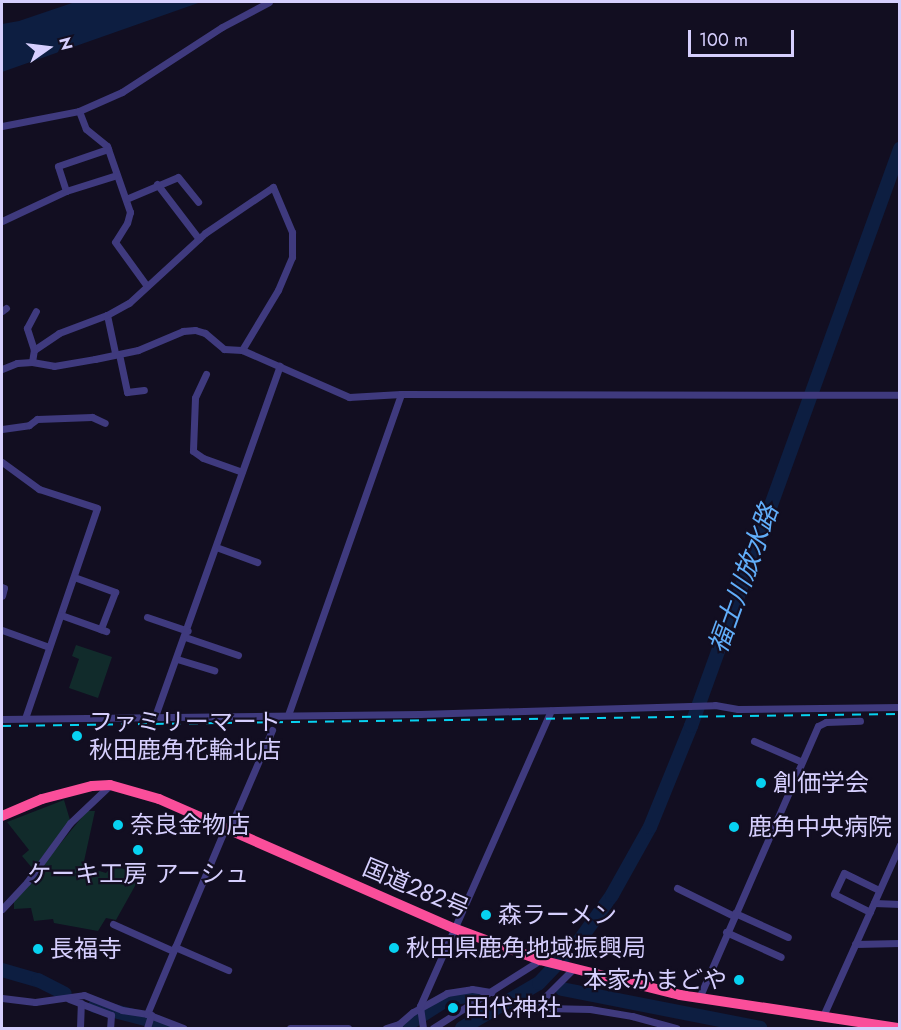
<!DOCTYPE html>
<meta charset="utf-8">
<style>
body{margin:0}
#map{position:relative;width:901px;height:1030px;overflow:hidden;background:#120e21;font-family:Jost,"Noto Sans JP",sans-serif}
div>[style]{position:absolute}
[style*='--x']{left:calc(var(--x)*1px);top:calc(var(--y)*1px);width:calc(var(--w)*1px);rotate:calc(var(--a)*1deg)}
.green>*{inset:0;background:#112b2b}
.water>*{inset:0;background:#0d1e41}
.river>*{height:14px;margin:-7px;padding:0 7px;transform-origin:7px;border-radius:7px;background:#0d1e41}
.minor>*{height:7px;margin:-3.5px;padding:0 3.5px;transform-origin:3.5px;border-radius:3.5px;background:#3f3a7e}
.highway>*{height:10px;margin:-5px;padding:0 5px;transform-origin:5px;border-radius:5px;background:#fa4e9a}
.rail>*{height:2px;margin-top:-1px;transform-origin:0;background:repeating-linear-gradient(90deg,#07d2f1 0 9px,transparent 0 17px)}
.dots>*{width:16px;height:16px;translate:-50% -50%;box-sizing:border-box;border:3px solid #120e21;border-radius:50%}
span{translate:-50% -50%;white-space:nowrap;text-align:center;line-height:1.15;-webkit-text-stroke:4.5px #120e21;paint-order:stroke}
.poi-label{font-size:24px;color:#d6cffe}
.left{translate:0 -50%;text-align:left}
.right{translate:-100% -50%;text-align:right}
.street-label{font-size:24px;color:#d6cffe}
.water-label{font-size:26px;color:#61aefa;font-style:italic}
.frame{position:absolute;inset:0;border:3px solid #d6cffe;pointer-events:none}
.north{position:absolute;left:18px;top:18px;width:60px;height:60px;-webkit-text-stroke:4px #120e21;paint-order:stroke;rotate:76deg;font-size:16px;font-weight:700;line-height:24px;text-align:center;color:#d6cffe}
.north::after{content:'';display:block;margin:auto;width:21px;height:27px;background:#d6cffe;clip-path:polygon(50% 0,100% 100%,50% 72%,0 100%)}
.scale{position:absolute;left:688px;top:30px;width:106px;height:27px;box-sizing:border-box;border:3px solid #d6cffe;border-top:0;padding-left:8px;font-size:18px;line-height:21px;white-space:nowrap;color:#d6cffe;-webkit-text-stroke:4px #120e21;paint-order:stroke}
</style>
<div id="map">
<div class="green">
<div style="clip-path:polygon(76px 645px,112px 657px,98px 698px,69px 688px,79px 659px,72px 656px)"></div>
<div style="clip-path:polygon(64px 800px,70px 820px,33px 869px,22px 856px,29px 850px,7px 822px)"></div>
<div style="clip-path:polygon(87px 811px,95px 811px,83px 866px,106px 873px,114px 864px,140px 877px,116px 920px,106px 918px,98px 931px,54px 923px,53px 919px,34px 921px,31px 908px,14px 909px,14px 900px)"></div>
</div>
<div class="water">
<div style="clip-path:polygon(75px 2px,201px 2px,2px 72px,2px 24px,19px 21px)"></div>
</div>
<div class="river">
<div style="--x:2;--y:970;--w:37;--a:16"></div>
<div style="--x:38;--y:980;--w:30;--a:27"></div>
<div style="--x:562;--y:989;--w:202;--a:11.1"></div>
<div style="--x:95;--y:1006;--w:64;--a:14.5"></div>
<div style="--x:157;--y:1022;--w:13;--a:27"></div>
<div style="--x:402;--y:1028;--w:52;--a:-32.5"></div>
<div style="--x:446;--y:1000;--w:33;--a:-11"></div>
<div style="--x:462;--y:1028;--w:89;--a:-30.3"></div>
<div style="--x:539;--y:983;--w:58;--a:-46.4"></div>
<div style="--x:579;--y:941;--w:57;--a:-54.3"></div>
<div style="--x:612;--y:895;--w:78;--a:-60.8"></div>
<div style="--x:650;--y:827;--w:109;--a:-67.9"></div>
<div style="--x:691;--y:726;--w:614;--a:-70.09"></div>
</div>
<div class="minor">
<div style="--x:79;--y:111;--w:19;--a:69"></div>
<div style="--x:86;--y:129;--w:27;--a:39"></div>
<div style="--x:107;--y:146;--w:70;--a:70.8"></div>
<div style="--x:130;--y:212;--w:11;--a:105"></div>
<div style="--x:127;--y:223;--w:22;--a:122"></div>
<div style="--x:115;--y:242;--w:54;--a:54"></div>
<div style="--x:2;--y:126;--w:78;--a:-11"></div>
<div style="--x:79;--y:111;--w:47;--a:-23.8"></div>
<div style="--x:122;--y:92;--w:119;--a:-33"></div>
<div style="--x:222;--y:27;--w:53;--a:-28"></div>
<div style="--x:157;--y:184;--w:69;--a:52.6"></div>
<div style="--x:66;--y:191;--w:26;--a:-108"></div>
<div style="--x:58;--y:166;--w:53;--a:-18.8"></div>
<div style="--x:126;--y:199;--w:56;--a:-22.9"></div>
<div style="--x:178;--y:177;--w:32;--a:51"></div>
<div style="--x:2;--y:221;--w:71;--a:-25.1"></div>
<div style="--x:66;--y:191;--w:53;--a:-17.4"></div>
<div style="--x:2;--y:311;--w:5;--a:-37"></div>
<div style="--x:107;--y:315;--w:40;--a:78"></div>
<div style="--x:34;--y:350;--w:30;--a:-34"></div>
<div style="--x:59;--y:333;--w:51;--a:-20.6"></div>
<div style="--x:107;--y:315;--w:25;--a:-29"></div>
<div style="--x:129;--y:303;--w:103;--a:-42.6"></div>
<div style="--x:205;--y:233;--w:82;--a:-34.1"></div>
<div style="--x:273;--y:187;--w:49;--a:67.1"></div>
<div style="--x:292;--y:232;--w:25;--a:90"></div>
<div style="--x:292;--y:257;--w:36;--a:113"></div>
<div style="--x:278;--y:290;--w:70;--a:121"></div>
<div style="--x:119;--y:354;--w:39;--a:78"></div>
<div style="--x:127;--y:392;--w:17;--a:-7"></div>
<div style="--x:32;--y:362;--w:22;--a:10"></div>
<div style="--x:54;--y:366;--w:42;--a:-9.7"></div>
<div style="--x:95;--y:359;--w:44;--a:-11.8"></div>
<div style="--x:138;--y:350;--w:49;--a:-22.9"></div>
<div style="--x:183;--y:331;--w:12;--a:-5"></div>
<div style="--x:195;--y:330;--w:10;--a:17"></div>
<div style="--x:205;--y:333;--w:25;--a:40"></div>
<div style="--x:224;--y:349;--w:18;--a:3"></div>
<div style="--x:242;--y:350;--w:117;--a:23.7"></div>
<div style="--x:349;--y:397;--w:52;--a:-3.3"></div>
<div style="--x:401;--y:394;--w:499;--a:0.1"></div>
<div style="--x:2;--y:369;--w:16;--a:-22"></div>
<div style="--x:17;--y:363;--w:15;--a:-4"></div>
<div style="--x:32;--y:362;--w:12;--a:-81"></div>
<div style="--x:34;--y:350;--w:23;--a:-108"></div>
<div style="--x:27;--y:328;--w:19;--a:-62"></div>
<div style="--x:206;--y:374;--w:26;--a:115"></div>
<div style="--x:195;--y:398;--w:53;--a:92.2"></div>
<div style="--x:193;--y:451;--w:12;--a:35"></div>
<div style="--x:203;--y:458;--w:41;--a:19.7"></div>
<div style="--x:2;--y:429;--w:27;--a:-8"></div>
<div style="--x:29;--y:425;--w:10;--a:-37"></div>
<div style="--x:37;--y:419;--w:55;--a:-2.1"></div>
<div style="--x:92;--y:417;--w:14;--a:25"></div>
<div style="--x:2;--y:462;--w:46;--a:36.1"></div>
<div style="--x:39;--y:489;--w:61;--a:18.1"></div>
<div style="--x:97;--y:508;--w:222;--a:108.9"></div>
<div style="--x:216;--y:547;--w:44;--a:20.1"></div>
<div style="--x:74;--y:577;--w:44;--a:20.1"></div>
<div style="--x:115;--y:592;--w:40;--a:111"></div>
<div style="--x:2;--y:587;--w:2;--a:27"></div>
<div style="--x:4;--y:588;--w:8;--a:104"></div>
<div style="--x:61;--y:615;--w:48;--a:19.6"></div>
<div style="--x:147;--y:617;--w:43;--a:18.9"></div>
<div style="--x:2;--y:630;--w:50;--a:19.9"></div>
<div style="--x:185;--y:637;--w:56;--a:18.8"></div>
<div style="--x:177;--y:659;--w:39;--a:17"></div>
<div style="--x:288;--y:715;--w:340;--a:-70.6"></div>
<div style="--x:2;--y:719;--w:418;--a:-0.7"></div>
<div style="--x:420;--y:714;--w:295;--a:-1.7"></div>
<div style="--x:715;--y:705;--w:23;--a:10"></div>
<div style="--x:738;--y:709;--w:162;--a:-0.7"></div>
<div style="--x:154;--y:719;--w:375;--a:-70.4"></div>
<div style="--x:754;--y:741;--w:52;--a:23.6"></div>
<div style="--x:229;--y:830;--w:109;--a:-66.7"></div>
<div style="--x:677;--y:888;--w:64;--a:26.2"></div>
<div style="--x:874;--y:903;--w:26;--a:2"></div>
<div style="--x:2;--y:909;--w:37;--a:-47"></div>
<div style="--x:27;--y:882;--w:73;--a:-53.9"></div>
<div style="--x:70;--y:823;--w:55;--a:-43.5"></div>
<div style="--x:870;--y:912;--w:40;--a:-153.4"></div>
<div style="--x:834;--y:894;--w:23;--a:-65"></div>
<div style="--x:844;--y:873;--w:39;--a:26"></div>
<div style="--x:735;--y:913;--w:58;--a:24.4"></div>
<div style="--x:113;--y:924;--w:66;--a:24.2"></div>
<div style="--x:726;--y:932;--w:60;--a:24.4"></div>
<div style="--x:855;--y:944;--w:45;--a:-1.3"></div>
<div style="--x:175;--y:947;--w:58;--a:23.5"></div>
<div style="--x:573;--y:969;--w:45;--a:135"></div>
<div style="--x:541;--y:1001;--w:4;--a:76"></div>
<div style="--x:542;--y:1005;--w:5;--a:37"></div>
<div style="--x:546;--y:1008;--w:44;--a:1.3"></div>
<div style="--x:590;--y:1009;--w:43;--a:9.5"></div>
<div style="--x:632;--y:1016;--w:46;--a:15.3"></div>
<div style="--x:2;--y:998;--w:33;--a:7"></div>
<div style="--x:35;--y:1002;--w:49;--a:-8.1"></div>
<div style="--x:84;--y:995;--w:41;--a:21.5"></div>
<div style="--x:122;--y:1010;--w:25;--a:9"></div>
<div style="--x:147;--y:1014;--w:39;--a:21"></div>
<div style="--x:699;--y:998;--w:297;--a:-66.4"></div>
<div style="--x:818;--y:726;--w:9;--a:-27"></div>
<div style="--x:826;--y:722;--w:34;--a:-2"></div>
<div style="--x:69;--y:999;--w:45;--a:20.9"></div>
<div style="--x:111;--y:1015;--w:13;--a:94"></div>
<div style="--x:147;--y:1014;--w:202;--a:-67.2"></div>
<div style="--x:823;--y:1016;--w:188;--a:-65.8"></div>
<div style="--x:80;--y:1028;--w:25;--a:-88"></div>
<div style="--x:147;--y:1028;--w:14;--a:-73"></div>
<div style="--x:290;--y:1028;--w:58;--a:0"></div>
<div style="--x:386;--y:1028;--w:14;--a:-17"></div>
<div style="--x:399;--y:1024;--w:18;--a:-41"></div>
<div style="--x:413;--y:1012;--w:39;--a:-29"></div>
<div style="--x:447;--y:993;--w:25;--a:-9"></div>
<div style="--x:472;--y:989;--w:20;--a:9"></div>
<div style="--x:423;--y:1028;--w:22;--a:-98"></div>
<div style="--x:420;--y:1006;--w:323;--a:-66.1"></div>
<div style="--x:433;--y:1028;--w:127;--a:-32.4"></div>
</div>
<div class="highway">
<div style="--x:2;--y:816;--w:43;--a:-23"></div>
<div style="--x:42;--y:799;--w:52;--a:-14.6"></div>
<div style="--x:92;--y:786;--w:18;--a:-3"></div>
<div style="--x:110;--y:785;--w:51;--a:15.9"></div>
<div style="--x:159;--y:799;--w:321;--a:23.7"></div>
<div style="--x:453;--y:928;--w:93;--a:20.2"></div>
<div style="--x:540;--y:960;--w:144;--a:14"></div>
<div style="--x:680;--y:995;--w:220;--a:8.6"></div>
</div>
<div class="rail">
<div style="--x:2;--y:726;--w:898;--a:-0.77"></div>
</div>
<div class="dots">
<div style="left:77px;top:736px;background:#07d2f1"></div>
<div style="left:761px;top:783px;background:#07d2f1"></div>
<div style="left:118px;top:825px;background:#07d2f1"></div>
<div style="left:734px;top:827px;background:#07d2f1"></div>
<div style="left:138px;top:850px;background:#07d2f1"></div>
<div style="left:486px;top:915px;background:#07d2f1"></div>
<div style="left:394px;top:948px;background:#07d2f1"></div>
<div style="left:38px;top:949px;background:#07d2f1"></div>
<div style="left:739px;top:980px;background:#07d2f1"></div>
<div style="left:453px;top:1008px;background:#07d2f1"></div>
</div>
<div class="poi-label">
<span class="left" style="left:89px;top:736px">ファミリーマート<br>秋田鹿角花輪北店</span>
<span class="left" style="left:773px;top:783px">創価学会</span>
<span class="left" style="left:130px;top:825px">奈良金物店</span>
<span class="left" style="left:748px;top:827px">鹿角中央病院</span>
<span style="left:138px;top:874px">ケーキ工房 アーシュ</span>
<span class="left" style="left:498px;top:915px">森ラーメン</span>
<span class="left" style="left:406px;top:948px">秋田県鹿角地域振興局</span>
<span class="left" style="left:50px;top:949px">長福寺</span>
<span class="right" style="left:727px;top:980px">本家かまどや</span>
<span class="left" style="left:465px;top:1008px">田代神社</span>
</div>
<div class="street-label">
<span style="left:416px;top:888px;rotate:23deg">国道282号</span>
</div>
<div class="water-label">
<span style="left:744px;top:579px;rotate:-70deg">福士川放水路</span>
</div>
<div class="frame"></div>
<div class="north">N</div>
<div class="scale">100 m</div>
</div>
